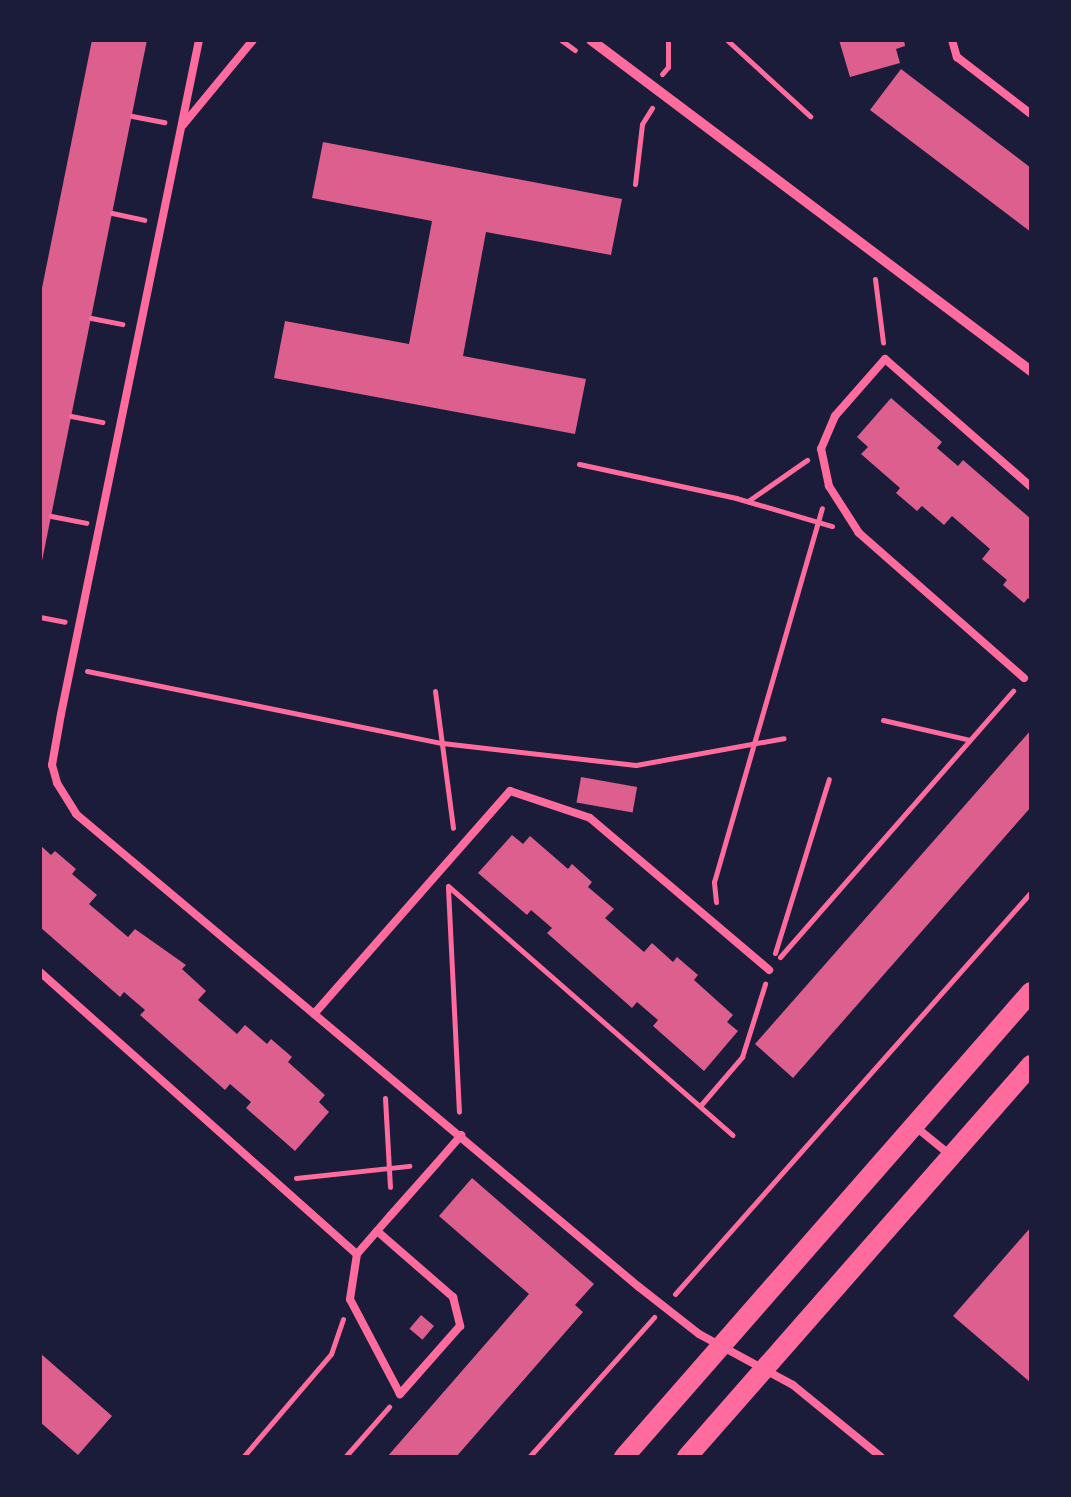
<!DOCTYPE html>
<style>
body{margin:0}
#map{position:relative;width:1071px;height:1497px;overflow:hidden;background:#1b1b3a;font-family:"DM Sans",sans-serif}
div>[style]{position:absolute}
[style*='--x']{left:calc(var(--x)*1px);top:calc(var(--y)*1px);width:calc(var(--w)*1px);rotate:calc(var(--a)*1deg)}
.building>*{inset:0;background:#dd5f8e;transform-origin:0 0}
.path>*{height:5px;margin:-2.5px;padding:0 2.5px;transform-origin:2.5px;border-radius:2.5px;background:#ff6b9d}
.service>*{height:8px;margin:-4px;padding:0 4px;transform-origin:4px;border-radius:4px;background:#ff6b9d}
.minor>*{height:10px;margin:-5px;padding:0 5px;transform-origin:5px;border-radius:5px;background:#ff6b9d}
.secondary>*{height:20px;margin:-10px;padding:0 10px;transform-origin:10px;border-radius:10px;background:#ff6b9d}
span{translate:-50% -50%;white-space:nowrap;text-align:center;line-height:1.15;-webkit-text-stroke:8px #1b1b3a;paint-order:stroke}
.frame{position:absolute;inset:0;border:42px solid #1b1b3a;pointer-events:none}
</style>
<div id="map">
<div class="building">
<div style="clip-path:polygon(92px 40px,147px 40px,42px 561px,40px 298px)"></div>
<div style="clip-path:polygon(839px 40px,904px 40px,905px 46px,896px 49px,900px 63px,850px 77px)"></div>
<div style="clip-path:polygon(901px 69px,1031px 168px,1031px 232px,870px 110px)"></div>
<div style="clip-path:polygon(323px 142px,622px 199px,611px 255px,486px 232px,463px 356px,586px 379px,575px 434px,274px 378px,285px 321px,409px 344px,432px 221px,312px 198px)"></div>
<div style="clip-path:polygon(891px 398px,942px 442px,937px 448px,958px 466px,963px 460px,1031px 519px,1031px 601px,1028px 598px,1024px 603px,1003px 585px,1007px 580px,982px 559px,990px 549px,952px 516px,944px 525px,922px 506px,917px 511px,896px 493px,900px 488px,861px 454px,868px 447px,857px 437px)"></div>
<div style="clip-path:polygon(1031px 730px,1031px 807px,793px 1078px,755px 1044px)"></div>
<div style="left:581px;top:777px;width:57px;height:26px;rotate:10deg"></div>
<div style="clip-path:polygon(512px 835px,523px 844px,530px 836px,568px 869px,572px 864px,592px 882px,588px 887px,614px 909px,605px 918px,644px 952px,652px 943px,673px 962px,677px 957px,698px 975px,694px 980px,733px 1015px,727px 1022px,738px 1031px,704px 1071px,653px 1026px,658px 1020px,637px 1002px,632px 1008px,547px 933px,552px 928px,531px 910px,527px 915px,478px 873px)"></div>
<div style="clip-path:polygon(40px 845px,51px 855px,55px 851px,76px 869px,72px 874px,97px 895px,89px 904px,128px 937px,135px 929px,186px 965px,182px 969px,206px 991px,198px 1000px,237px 1034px,245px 1025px,267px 1044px,271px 1039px,292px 1057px,288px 1062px,325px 1095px,319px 1102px,329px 1112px,295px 1151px,246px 1108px,251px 1102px,230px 1084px,225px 1090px,140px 1015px,145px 1010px,124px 992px,120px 997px,40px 927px)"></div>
<div style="clip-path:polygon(472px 1178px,594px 1284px,575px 1305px,583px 1312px,456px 1457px,387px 1457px,529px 1294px,439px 1216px)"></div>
<div style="clip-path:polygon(1031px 1227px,1031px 1383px,953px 1316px)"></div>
<div style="left:421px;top:1315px;width:17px;height:18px;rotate:40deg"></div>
<div style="clip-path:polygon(40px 1353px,112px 1416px,78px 1455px,40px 1422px)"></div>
</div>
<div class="path">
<div style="--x:561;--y:40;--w:17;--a:36"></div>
<div style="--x:727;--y:40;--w:113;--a:42.5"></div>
<div style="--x:662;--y:74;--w:9;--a:-49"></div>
<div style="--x:668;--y:67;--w:27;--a:-90"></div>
<div style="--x:132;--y:116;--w:33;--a:11"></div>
<div style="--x:635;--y:184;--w:60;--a:-83.3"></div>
<div style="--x:642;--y:124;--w:19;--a:-58"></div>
<div style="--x:112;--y:213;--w:33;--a:12"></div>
<div style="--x:875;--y:279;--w:64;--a:82.8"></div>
<div style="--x:91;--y:318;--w:32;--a:11"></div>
<div style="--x:71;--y:416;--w:32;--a:11"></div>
<div style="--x:579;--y:464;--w:161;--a:12.2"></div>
<div style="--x:736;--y:498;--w:100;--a:16.3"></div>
<div style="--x:748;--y:501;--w:72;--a:-34.8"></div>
<div style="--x:51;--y:516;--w:36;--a:11"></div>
<div style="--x:40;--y:617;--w:25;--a:11"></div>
<div style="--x:87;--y:671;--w:362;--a:11.5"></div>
<div style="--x:442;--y:743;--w:195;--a:6.5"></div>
<div style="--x:636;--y:765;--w:150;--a:-10.3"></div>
<div style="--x:435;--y:691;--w:138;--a:82.5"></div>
<div style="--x:883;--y:720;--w:89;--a:12.9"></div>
<div style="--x:448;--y:886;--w:378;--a:41.2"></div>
<div style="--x:448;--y:888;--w:224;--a:87.2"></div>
<div style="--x:716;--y:902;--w:20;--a:-96"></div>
<div style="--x:714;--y:882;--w:389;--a:-73.9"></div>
<div style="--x:775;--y:953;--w:182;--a:-72.8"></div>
<div style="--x:780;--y:957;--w:354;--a:-48.8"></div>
<div style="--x:385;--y:1098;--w:89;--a:86.8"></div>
<div style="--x:700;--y:1106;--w:65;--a:-49.4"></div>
<div style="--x:742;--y:1057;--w:77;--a:-72.5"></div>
<div style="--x:296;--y:1178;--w:114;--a:-6.1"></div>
<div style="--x:675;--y:1294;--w:537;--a:-48.47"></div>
<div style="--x:243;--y:1457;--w:135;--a:-49.5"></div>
<div style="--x:331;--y:1354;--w:37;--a:-71"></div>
<div style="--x:345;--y:1457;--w:67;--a:-48.7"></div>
<div style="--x:529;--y:1457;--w:188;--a:-48.2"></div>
</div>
<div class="service">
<div style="--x:199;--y:40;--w:688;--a:101.57"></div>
<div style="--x:61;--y:714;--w:52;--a:100"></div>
<div style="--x:52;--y:765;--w:19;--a:74"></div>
<div style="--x:57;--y:783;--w:36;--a:58"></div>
<div style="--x:76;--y:814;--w:735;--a:40.04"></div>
<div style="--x:639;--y:1287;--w:76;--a:38.1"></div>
<div style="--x:699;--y:1334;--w:107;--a:28.5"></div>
<div style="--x:793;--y:1385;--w:114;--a:39.3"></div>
<div style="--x:952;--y:40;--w:18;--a:74"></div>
<div style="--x:957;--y:57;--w:93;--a:37.6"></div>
<div style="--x:183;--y:125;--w:110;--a:-50.5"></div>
<div style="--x:1024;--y:678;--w:220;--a:-138.7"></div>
<div style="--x:859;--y:533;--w:56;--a:-122.6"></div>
<div style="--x:829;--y:486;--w:38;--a:-102"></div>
<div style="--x:821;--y:449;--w:36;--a:-67"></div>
<div style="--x:835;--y:416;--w:76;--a:-48.7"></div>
<div style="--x:885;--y:359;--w:194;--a:41.2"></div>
<div style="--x:40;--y:972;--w:424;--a:41.7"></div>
<div style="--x:314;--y:1014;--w:297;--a:-48.7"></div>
<div style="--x:510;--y:791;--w:84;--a:18.6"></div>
<div style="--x:590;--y:818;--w:235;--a:40.3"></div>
<div style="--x:917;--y:1128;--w:41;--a:39.1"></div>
<div style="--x:377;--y:1231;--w:101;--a:41"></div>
<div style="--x:453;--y:1297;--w:30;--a:76"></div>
<div style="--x:460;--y:1326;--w:91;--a:131.4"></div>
<div style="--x:400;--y:1394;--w:107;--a:-117.8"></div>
<div style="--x:350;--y:1299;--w:46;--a:-81.2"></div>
<div style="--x:357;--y:1254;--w:30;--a:-49"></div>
<div style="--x:377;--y:1231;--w:21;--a:-49"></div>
<div style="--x:391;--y:1215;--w:69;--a:-48.5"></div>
<div style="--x:437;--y:1163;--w:37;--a:-49"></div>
</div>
<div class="minor">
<div style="--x:591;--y:40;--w:551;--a:36.95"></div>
</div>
<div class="secondary">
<div style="--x:624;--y:1457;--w:618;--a:-48.81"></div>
<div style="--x:687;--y:1457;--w:522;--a:-48.73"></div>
</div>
<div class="frame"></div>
</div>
